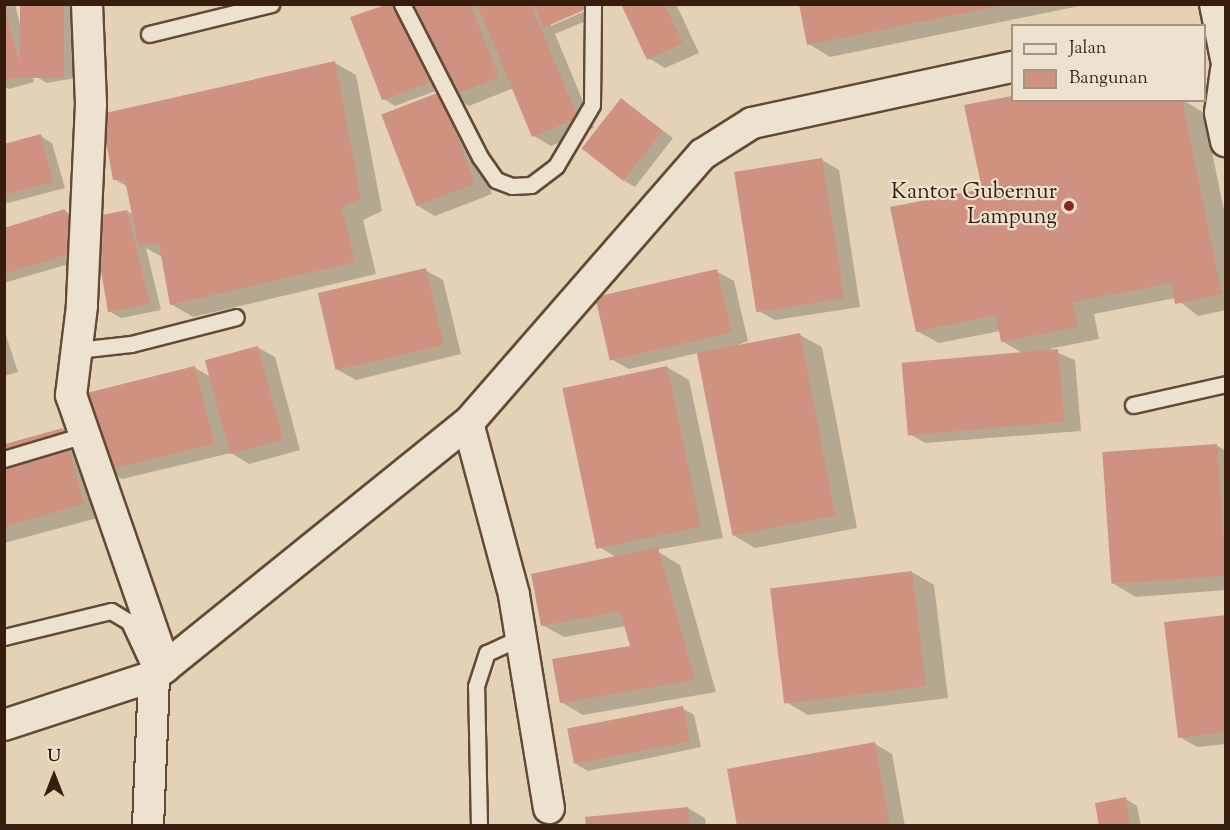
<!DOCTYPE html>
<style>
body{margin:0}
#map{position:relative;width:1230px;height:830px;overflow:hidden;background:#e3d2b6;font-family:"Sorts Mill Goudy",serif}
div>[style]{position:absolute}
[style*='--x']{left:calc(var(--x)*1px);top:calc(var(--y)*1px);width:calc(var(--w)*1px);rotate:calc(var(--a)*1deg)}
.shadow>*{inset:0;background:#0003}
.building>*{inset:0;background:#cf9281;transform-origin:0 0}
.roads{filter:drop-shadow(2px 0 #624a37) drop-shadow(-2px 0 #624a37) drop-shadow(0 2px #624a37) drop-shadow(0 -2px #624a37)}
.service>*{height:15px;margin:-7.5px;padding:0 7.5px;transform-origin:7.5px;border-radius:7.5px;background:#ede2d0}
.minor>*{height:30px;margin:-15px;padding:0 15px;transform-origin:15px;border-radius:15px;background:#ede2d0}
.dots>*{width:16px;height:16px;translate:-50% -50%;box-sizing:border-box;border:3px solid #ede2d0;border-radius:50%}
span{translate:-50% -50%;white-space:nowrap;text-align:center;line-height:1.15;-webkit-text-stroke:4.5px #ede2d0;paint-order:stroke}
.poi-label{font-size:22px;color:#371d0d}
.right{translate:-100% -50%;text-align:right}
.frame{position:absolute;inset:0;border:6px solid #371d0d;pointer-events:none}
.legend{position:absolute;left:1011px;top:24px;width:195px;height:78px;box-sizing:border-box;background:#ede2d0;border:2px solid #a49382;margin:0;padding:8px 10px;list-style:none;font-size:18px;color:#371d0d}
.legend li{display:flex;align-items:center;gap:12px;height:30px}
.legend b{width:30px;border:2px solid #a49382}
.north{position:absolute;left:24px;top:746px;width:60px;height:60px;-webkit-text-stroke:4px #ede2d0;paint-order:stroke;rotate:0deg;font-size:16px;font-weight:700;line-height:24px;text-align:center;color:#371d0d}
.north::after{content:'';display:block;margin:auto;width:21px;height:27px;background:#371d0d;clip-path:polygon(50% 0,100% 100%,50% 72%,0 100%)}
</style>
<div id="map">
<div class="shadow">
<div style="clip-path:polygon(4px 4px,15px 4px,34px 82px,9px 89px,4px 86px)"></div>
<div style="clip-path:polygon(22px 4px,74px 4px,87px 76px,47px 83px,35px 76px)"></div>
<div style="clip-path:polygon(396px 4px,441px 89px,395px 106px,384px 99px,352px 18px)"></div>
<div style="clip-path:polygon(evenodd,415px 4px,592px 4px,595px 17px,555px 34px,594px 128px,551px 146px,534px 136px,514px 88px,469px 106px,452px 96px,415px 4px,591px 6px,592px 8px,551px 26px,551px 23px,591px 6px)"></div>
<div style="clip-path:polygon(623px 4px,676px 4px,699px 53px,665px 68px,648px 58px)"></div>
<div style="clip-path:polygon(800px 4px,1084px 5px,830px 57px,809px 44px)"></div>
<div style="clip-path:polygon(335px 63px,356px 75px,382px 211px,363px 220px,376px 274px,193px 317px,171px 304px,162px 257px,146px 248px,161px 310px,121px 318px,109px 311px,127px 211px,134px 215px,128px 187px,114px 179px)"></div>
<div style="clip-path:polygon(439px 94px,457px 104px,492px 194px,435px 216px,418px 206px)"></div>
<div style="clip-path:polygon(1012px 97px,1183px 100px,1204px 113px,1226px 220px,1226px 310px,1198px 316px,1175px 298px,1094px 314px,1099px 339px,1049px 349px,1075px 360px,1081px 431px,925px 443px,908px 433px,1022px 353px,1002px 341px,1000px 331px,939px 343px,917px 331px,983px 190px,966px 106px)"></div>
<div style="clip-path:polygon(621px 100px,673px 138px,635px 187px,623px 180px)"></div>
<div style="clip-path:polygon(40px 136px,52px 143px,65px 188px,4px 204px,4px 146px)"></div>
<div style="clip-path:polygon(822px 160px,839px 170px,860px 307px,775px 320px,757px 310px)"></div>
<div style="clip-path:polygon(65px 211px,76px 218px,89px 258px,4px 283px,4px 229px)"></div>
<div style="clip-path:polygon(425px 270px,443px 280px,461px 354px,356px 380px,338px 370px)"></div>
<div style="clip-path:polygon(716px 271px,734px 281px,748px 341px,728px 349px,800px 335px,822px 347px,857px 528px,755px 548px,733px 535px,698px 353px,629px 369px,611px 359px)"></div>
<div style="clip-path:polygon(4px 329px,18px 372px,4px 376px)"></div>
<div style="clip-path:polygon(257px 347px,275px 357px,300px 450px,249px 464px,231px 453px,122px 479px,104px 469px,195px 368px,211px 377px)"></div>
<div style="clip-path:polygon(667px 367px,689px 380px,723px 538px,655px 550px,680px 565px,716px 692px,583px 715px,561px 702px,631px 647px,626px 626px,564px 637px,542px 625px,616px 557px,594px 544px)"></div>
<div style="clip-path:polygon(62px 429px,84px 442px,105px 516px,4px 543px,4px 445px)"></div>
<div style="clip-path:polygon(1216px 445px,1226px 451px,1226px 590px,1136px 597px,1114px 584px)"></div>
<div style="clip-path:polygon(912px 572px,934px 585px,948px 698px,808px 715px,786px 702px)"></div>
<div style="clip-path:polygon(1226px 616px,1226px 744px,1197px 747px,1180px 737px)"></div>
<div style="clip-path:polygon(682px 708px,694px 715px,701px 747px,588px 771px,576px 764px)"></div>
<div style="clip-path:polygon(875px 744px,892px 754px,905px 826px,738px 826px)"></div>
<div style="clip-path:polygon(1126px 799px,1137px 806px,1141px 826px,1100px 826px)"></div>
<div style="clip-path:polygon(688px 808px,705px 818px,706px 826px,588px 826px)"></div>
</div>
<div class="building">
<div style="left:20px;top:4px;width:44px;height:74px"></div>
<div style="clip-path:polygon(413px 4px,470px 4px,499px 77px,450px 97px)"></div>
<div style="clip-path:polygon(477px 4px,531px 4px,578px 118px,532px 137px)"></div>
<div style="clip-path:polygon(534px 4px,583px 4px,584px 10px,543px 28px)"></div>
<div style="clip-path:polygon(621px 4px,664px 4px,683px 43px,647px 60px)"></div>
<div style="clip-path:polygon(799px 4px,1000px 4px,1000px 6px,807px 45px)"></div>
<div style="clip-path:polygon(4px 5px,23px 76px,4px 80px)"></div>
<div style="clip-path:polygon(385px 5px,395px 5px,430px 82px,382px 100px,350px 17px)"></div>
<div style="clip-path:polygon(335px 61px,361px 199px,342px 207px,355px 262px,170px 305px,159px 244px,138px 245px,125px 180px,113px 180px,101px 114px)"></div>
<div style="left:440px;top:92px;width:98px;height:63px;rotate:69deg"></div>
<div style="clip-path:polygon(1012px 96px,1012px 100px,1182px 100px,1222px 294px,1175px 304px,1171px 283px,1073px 302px,1078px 327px,1001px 342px,996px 315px,916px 332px,890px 207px,982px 189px,964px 105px)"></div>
<div style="left:621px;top:98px;width:53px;height:64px;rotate:38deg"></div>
<div style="clip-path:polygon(41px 134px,53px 182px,4px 195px,4px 144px)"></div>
<div style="left:822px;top:158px;width:142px;height:89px;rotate:81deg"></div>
<div style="clip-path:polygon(65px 209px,78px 251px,4px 274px,4px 228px)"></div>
<div style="clip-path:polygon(127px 210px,150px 304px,108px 312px,92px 217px)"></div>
<div style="left:426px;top:268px;width:79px;height:111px;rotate:77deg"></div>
<div style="left:717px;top:269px;width:65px;height:125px;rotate:77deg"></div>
<div style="left:800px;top:333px;width:186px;height:105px;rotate:79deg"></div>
<div style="left:258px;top:346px;width:97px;height:55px;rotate:75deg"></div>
<div style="left:1058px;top:349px;width:73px;height:157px;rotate:85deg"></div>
<div style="left:195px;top:366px;width:80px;height:114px;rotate:76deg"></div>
<div style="left:667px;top:366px;width:164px;height:107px;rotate:78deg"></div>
<div style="clip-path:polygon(63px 428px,84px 504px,5px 526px,5px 444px)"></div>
<div style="left:1217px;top:444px;width:132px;height:115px;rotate:86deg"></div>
<div style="clip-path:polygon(658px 547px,695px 680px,560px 703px,552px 659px,630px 646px,620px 611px,541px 626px,531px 574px)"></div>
<div style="left:912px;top:571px;width:116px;height:143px;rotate:83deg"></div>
<div style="clip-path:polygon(1226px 615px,1226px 732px,1178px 738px,1164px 622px)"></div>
<div style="left:683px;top:706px;width:36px;height:118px;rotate:79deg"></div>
<div style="clip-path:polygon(875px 742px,890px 826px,737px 826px,727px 769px)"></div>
<div style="clip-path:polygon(1126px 797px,1131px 826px,1099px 826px,1095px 803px)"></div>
<div style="clip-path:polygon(688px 807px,690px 826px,586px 826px,585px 817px)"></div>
</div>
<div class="roads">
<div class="service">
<div style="--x:402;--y:4;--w:172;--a:63"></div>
<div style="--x:480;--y:157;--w:28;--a:55"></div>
<div style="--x:496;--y:180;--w:17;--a:21"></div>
<div style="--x:512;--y:186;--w:19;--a:-3"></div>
<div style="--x:531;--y:185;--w:31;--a:-37"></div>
<div style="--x:556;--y:166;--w:71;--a:-59.5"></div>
<div style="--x:592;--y:105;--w:101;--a:-89.4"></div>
<div style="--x:149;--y:34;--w:126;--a:-13.8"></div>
<div style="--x:77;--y:350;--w:54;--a:-6.3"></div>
<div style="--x:131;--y:344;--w:108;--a:-14.4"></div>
<div style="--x:1133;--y:405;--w:95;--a:-12.7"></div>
<div style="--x:4;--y:459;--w:84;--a:-16.7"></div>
<div style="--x:4;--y:637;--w:110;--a:-13.7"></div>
<div style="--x:111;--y:611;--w:21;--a:31"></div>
<div style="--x:129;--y:622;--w:60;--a:65.2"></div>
<div style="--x:479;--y:826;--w:140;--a:-91.2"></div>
<div style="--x:476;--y:686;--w:35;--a:-72"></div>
<div style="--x:487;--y:653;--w:38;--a:-25"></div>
</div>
<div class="minor">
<div style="--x:87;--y:4;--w:100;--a:87.7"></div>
<div style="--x:91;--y:104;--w:202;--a:92.6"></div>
<div style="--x:82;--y:306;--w:90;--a:97"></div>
<div style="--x:71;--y:395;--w:288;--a:70.9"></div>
<div style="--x:1215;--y:4;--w:56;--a:78.7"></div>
<div style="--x:1226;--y:70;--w:43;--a:97.9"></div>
<div style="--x:1220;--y:113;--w:29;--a:78"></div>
<div style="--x:468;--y:423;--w:178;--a:75"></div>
<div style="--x:514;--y:595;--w:216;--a:80.7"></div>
<div style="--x:4;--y:725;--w:158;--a:-18.1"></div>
<div style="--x:154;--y:676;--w:403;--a:-38.9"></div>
<div style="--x:468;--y:423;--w:357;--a:-48.9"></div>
<div style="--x:703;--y:154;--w:58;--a:-32.3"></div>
<div style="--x:752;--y:123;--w:266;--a:-12.2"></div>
<div style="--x:148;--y:826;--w:150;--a:-87.7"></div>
</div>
</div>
<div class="dots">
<div style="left:1069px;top:206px;background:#8f2418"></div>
</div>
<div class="poi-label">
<span class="right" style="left:1057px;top:206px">Kantor Gubernur<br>Lampung</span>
</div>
<div class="frame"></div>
<ul class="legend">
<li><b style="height:8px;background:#ede2d0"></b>Jalan</li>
<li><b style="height:16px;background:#cf9281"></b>Bangunan</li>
</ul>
<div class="north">U</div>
</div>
